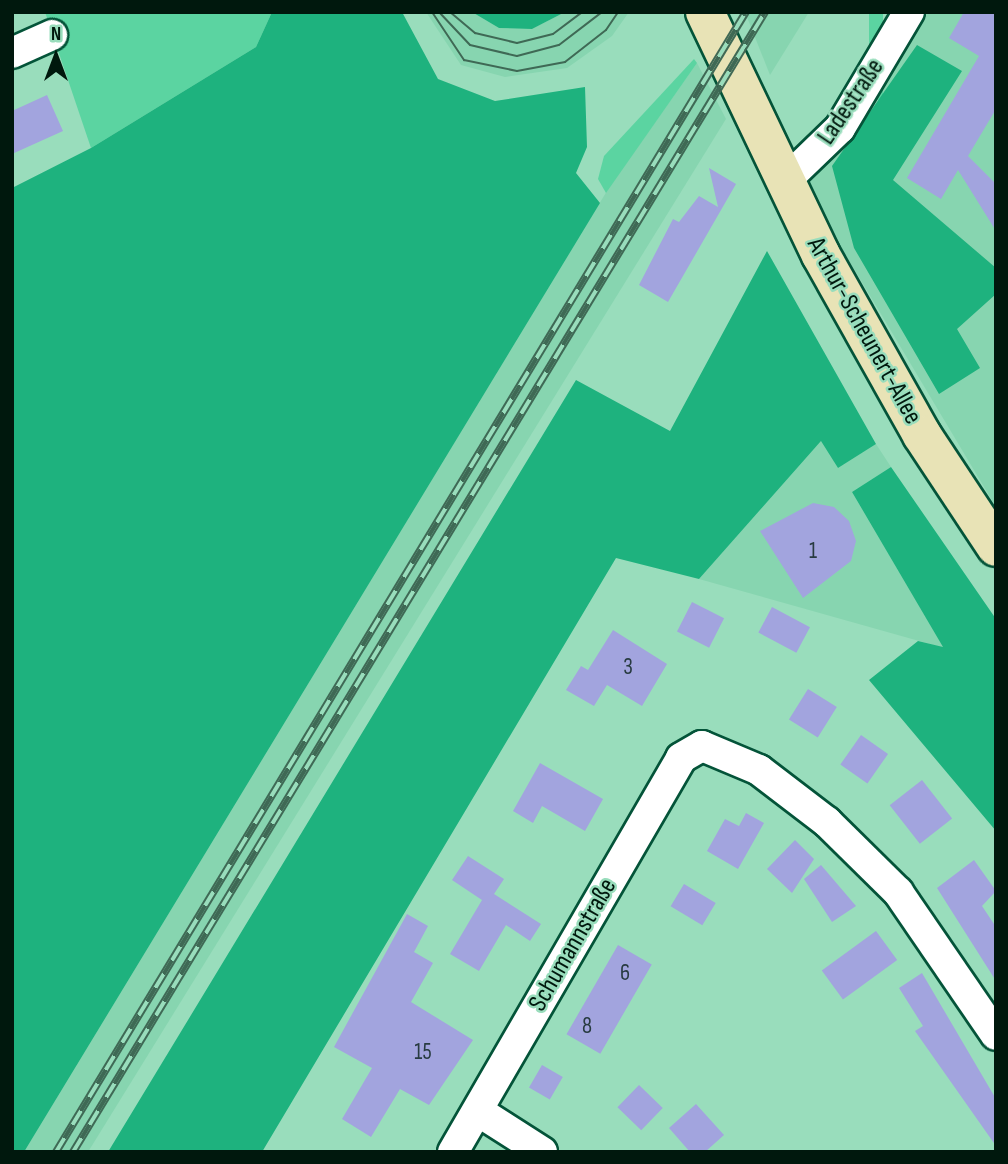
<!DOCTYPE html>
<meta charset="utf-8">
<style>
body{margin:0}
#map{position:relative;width:1008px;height:1164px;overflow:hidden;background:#99ddbc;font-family:"Sofia Sans Condensed",sans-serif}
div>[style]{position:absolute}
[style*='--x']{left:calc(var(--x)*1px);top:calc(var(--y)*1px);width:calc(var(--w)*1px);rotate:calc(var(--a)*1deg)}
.built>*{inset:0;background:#87d5b0}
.green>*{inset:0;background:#5bd4a1;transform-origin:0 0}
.forest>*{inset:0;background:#1eb27e}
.building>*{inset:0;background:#a2a4de;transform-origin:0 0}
.roads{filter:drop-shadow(2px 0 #045439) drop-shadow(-2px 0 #045439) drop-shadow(0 2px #045439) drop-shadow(0 -2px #045439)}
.minor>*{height:30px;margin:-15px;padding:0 15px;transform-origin:15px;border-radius:15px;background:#fff}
.major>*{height:38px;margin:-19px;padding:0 19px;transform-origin:19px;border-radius:19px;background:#e8e3b6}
.tram>*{height:2px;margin:-1px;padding:0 1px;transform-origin:1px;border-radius:1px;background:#3f6955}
.rail>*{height:8px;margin-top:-4px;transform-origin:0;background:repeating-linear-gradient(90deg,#99ddbc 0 16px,#3f6955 0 32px);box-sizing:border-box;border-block:2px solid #3f6955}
span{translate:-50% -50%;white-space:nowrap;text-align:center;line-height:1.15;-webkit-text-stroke:5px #99ddbc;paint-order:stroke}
.number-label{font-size:23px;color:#283b41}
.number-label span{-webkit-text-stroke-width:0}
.street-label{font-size:26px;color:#00180d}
.frame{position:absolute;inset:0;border:14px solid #00180d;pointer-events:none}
.north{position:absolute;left:21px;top:21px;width:70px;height:70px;-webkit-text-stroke:5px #99ddbc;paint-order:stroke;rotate:0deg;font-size:19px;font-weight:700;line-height:28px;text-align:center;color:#00180d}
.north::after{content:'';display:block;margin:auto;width:24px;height:32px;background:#00180d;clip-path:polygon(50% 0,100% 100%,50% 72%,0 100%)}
</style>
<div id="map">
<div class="built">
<div style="clip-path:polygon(426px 12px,472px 12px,499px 28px,532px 29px,565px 12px,629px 12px,612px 36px,567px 68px,505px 77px,461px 65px)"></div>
<div style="clip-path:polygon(745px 12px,809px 12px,770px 75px)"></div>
<div style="clip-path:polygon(922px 12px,996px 12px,996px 507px,804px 185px,836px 153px)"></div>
<div style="clip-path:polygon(697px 63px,726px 119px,88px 1152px,24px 1152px,610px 186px)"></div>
<div style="clip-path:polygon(822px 440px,838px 468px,876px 444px,891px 467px,852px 492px,944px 648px,699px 579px)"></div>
</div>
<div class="green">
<div style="clip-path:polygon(45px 12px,272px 12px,256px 47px,91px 148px)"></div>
<div style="left:869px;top:12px;width:14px;height:88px"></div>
<div style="clip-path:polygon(694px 59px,697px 63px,606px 193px,598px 179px,604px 156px)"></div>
</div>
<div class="forest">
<div style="clip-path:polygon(272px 12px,402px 12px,438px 79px,495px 101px,585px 87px,587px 147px,576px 173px,600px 203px,24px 1152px,12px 1152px,12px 188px,91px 148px,256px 47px)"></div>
<div style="clip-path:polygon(472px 12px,565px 12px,532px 29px,499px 28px)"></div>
<div style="clip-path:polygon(917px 45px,962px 71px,893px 180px,996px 268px,996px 294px,957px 329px,980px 368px,939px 394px,854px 248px,832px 166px)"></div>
<div style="clip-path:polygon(767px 251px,876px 444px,838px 468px,821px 441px,699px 579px,616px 558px,262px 1152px,108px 1152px,576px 380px,670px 431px)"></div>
<div style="clip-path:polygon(891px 467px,996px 619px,996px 831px,869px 680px,918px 641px,943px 647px,852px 492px)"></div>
</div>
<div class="building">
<div style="clip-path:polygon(964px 12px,996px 12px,996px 109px,968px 156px,996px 184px,996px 231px,958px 170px,941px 199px,907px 178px,979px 56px,949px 38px)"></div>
<div style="clip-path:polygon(47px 95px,63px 131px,12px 154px,12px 111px)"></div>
<div style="clip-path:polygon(709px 168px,736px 184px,668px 302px,639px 285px,673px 219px,679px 222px,699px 196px,718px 207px)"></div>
<div style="clip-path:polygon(813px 503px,834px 507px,849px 521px,856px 541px,851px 561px,803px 598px,760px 531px)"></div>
<div style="left:692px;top:602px;width:36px;height:33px;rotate:27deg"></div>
<div style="left:772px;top:607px;width:43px;height:29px;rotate:28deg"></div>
<div style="clip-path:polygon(613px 630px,667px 664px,642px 706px,607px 685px,594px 706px,566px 690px,581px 666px,588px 670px)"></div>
<div style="left:808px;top:689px;width:34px;height:36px;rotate:32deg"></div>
<div style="left:861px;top:735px;width:33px;height:36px;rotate:35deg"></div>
<div style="clip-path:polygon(540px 763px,603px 799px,585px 831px,542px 806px,533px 823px,513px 811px)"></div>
<div style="left:922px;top:780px;width:49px;height:41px;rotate:52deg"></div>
<div style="clip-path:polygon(746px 813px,764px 823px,738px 869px,707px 851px,725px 819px,739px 826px)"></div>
<div style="clip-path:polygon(795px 840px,814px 859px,792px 893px,767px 869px)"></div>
<div style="clip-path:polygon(468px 856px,504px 879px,494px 894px,541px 924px,530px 941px,506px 925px,479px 971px,450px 954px,482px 900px,452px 880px)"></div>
<div style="clip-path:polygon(974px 860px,996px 891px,982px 906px,996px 927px,996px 981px,937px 888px)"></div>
<div style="clip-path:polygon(821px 865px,856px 906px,832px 922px,804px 879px)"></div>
<div style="left:684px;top:884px;width:37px;height:26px;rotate:31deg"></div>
<div style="clip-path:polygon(407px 914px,428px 926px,414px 952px,433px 963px,411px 1002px,473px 1040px,429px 1105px,400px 1089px,371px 1137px,342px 1119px,372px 1068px,334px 1047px)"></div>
<div style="left:876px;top:931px;width:36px;height:67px;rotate:54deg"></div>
<div style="left:618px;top:945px;width:39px;height:103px;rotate:30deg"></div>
<div style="clip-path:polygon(922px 973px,996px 1099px,996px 1146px,915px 1031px,923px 1026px,899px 988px)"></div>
<div style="left:542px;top:1065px;width:24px;height:26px;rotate:30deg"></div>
<div style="left:639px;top:1085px;width:33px;height:31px;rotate:44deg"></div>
<div style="clip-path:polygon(696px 1104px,724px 1135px,705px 1152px,690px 1152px,669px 1128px)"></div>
</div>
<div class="roads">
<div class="minor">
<div style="--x:12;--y:53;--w:44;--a:-24.2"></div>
<div style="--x:783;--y:183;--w:79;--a:-44"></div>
<div style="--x:840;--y:128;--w:135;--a:-59.3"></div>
<div style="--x:478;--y:1111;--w:76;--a:32.6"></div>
<div style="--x:453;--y:1152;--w:455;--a:-59.9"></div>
<div style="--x:681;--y:758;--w:24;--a:-30"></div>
<div style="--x:702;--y:746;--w:62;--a:22.8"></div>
<div style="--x:759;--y:770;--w:86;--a:37.4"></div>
<div style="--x:827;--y:822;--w:100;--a:44.6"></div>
<div style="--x:898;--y:892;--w:173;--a:55.6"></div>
</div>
<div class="major">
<div style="--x:705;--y:12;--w:269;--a:64.5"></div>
<div style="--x:821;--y:255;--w:206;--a:60.7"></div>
<div style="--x:922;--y:435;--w:134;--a:56.5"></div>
</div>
</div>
<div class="tram">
<div style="--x:432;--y:12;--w:58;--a:56.3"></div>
<div style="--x:464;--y:60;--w:54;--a:11.7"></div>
<div style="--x:517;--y:71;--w:49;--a:-10.6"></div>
<div style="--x:565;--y:62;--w:52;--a:-38"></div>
<div style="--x:606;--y:30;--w:22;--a:-56"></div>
<div style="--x:439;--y:12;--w:45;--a:46.8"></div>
<div style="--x:470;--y:45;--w:48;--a:13.2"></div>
<div style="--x:517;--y:56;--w:43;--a:-14.7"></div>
<div style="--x:559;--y:45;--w:54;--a:-37.5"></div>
<div style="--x:450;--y:12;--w:33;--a:40"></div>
<div style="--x:475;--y:33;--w:43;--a:13.4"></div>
<div style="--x:517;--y:43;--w:37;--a:-14"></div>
<div style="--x:553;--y:34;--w:36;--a:-37"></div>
</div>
<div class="rail">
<div style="--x:56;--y:1152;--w:1333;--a:-58.82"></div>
<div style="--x:73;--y:1152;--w:1334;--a:-58.74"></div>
</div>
<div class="number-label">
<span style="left:813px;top:551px">1</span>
<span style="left:628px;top:667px">3</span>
<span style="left:625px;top:973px">6</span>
<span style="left:587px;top:1026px">8</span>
<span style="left:423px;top:1052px">15</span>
</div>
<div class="street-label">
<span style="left:851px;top:102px;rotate:-56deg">Ladestraße</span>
<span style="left:864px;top:331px;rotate:61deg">Arthur-Scheunert-Allee</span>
<span style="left:573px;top:945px;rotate:-60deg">Schumannstraße</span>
</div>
<div class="frame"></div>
<div class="north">N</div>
</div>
